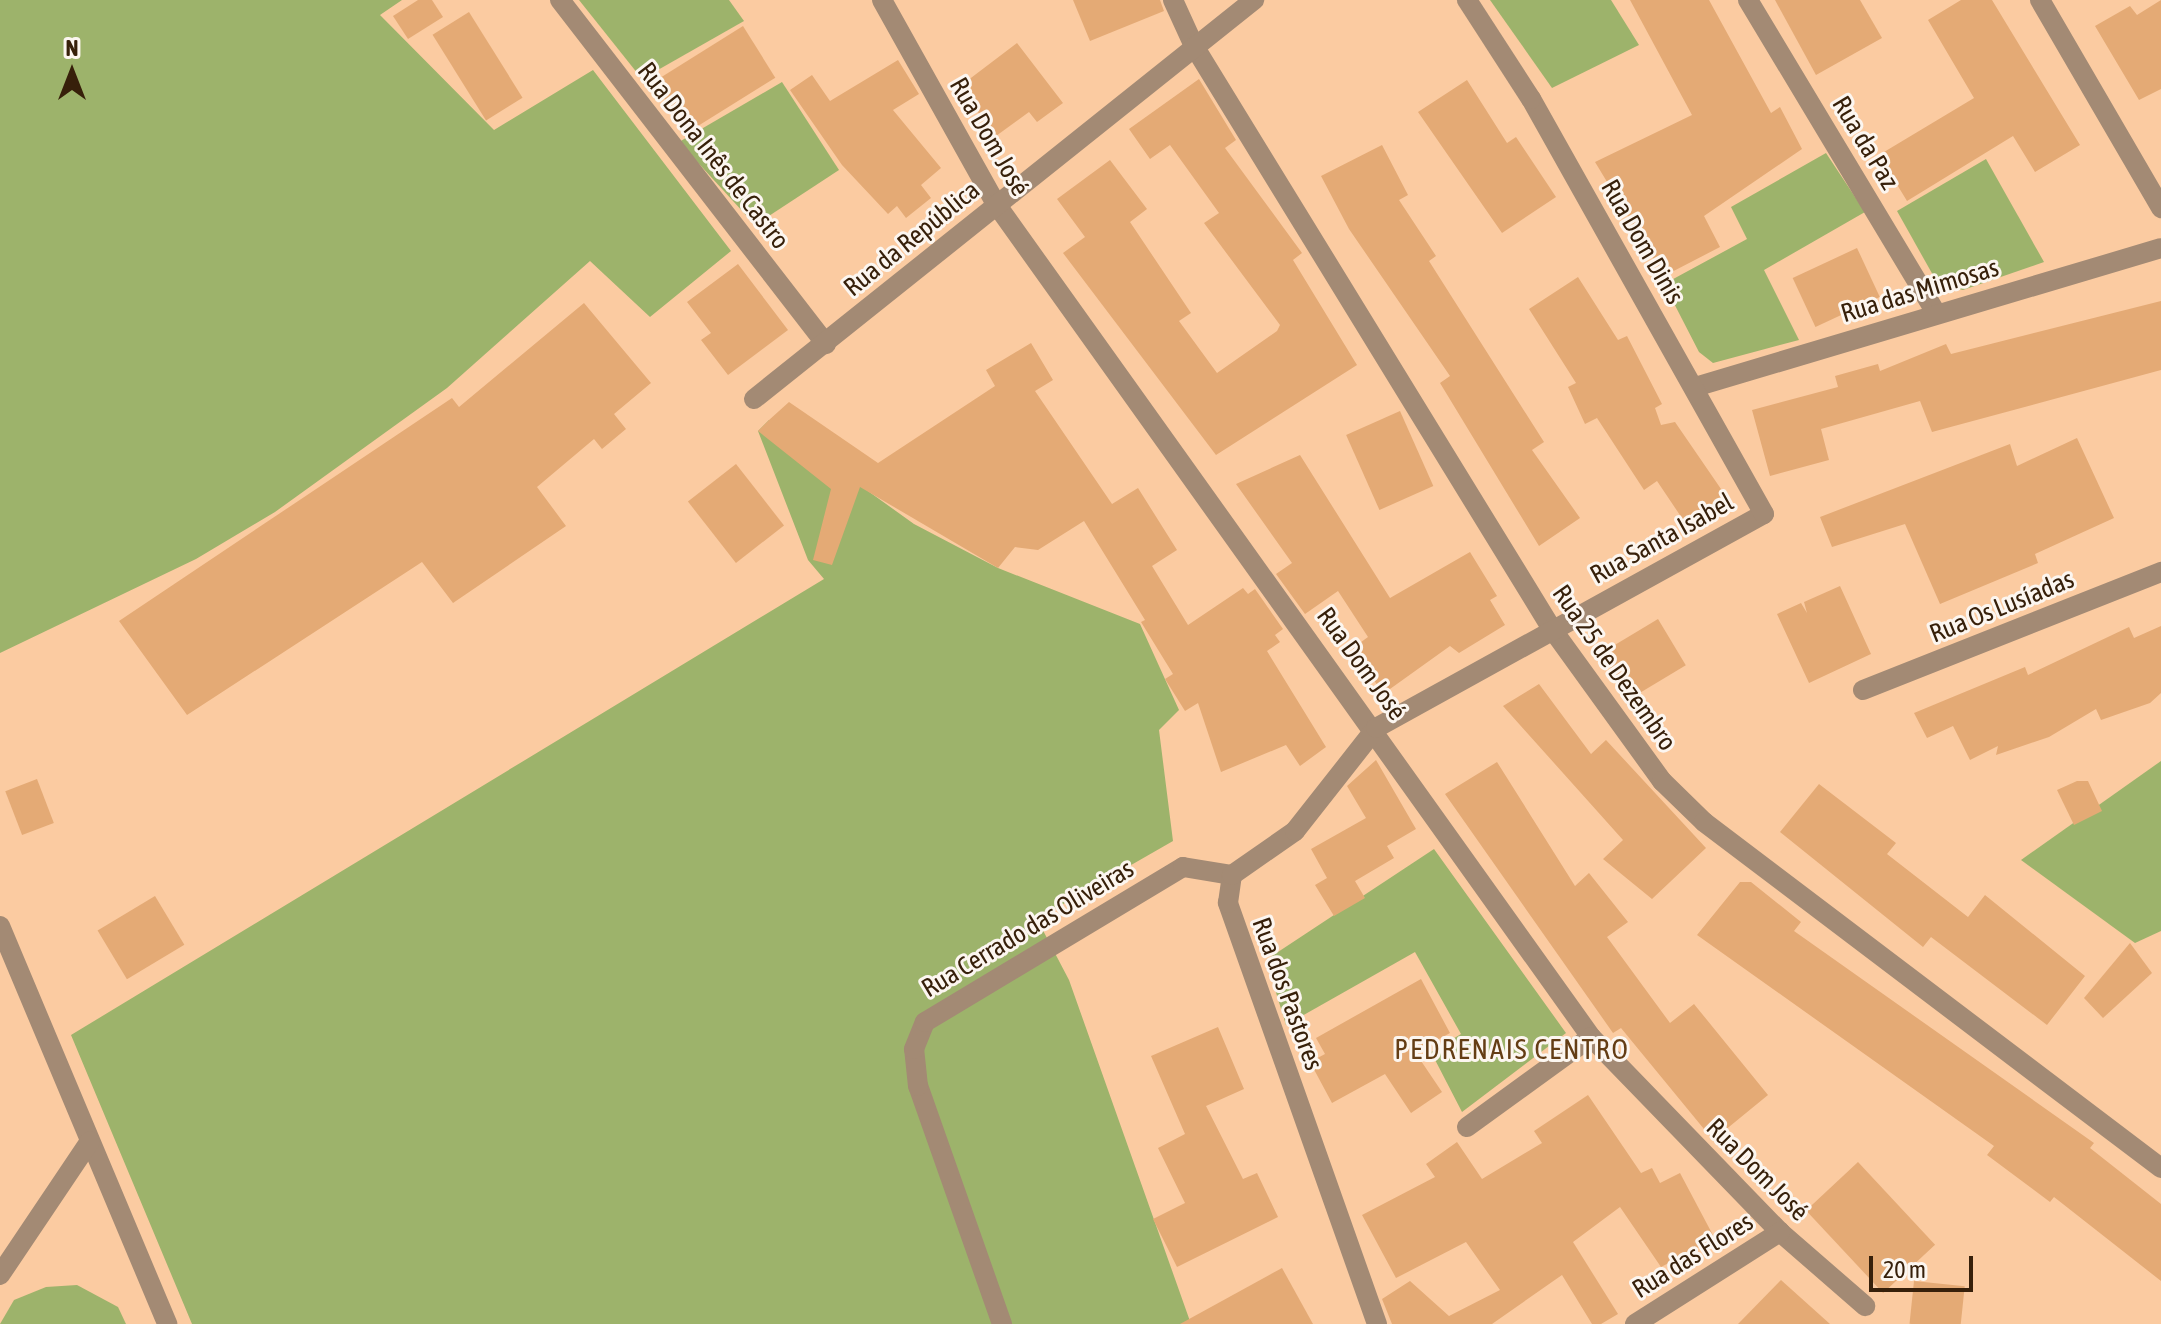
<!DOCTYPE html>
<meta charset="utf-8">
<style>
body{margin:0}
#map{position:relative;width:2161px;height:1324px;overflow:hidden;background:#fbcba1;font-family:"Asap Condensed",sans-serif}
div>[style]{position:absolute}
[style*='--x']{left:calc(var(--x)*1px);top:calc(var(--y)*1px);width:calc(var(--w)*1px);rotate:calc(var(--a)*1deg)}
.green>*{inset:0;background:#9db36b}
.building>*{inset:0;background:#e4aa75;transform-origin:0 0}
.minor>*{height:20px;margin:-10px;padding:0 10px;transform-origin:10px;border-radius:10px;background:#a38a74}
span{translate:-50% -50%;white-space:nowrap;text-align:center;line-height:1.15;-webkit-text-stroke:6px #fcf6f0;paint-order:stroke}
.street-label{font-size:26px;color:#37200a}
.neighbourhood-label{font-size:28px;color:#643d14;letter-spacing:2px}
.north{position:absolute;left:32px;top:32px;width:80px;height:80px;-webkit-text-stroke:6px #fcf6f0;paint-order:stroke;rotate:0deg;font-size:22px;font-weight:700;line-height:32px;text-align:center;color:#37200a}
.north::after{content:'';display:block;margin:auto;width:28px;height:36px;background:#37200a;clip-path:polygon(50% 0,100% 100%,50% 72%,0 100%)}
.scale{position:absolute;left:1869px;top:1256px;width:104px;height:36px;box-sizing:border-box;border:4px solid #37200a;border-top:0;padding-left:10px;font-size:24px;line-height:28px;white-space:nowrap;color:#37200a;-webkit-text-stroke:6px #fcf6f0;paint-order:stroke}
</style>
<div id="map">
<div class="green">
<div style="clip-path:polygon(0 0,402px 0,380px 15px,494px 130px,593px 70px,731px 251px,650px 317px,590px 261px,447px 388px,275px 512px,196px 559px,0 653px)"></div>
<div style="clip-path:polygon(579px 0,729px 0,744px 21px,642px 79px)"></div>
<div style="clip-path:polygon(1490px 0,1611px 0,1639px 45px,1552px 88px)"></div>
<div style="clip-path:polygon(782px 82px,839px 170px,755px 225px,679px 142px)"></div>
<div style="clip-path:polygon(1826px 153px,1865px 212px,1764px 270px,1799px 340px,1713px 363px,1699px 352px,1664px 284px,1747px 239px,1731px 207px)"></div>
<div style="clip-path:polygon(1986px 159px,2044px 262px,1963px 290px,1938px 284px,1897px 211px)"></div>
<div style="clip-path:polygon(769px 420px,914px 524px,998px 568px,1140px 624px,1179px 710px,1159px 730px,1173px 841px,1037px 919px,1069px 980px,1191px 1324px,192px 1324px,71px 1035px,824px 579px,808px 560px,758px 431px)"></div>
<div style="clip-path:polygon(2161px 761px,2161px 931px,2135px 943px,2021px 860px)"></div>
<div style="clip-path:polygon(1434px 849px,1566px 1033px,1462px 1112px,1431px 1052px,1461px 1034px,1415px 952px,1286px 1025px,1266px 960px)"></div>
<div style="clip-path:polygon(77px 1285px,118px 1307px,126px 1324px,0 1324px,14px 1300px,46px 1287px)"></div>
</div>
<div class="building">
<div style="clip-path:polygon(418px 0,432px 0,443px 17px,408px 39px,393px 16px)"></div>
<div style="clip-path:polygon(1073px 0,1160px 0,1164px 11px,1090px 41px)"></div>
<div style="clip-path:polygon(1630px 0,1709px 0,1771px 113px,1780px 107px,1802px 149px,1704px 216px,1720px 247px,1664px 276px,1595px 162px,1692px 115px)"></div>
<div style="clip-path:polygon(1775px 0,1860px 0,1882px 38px,1816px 75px)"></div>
<div style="clip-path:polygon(1961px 0,1992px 0,2080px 145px,2035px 172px,2013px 136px,1907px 201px,1879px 155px,1974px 98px,1928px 20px)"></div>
<div style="clip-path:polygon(2161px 0,2161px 89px,2139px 100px,2095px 26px,2130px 6px,2137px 15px)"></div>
<div style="left:469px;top:12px;width:101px;height:43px;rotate:58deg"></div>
<div style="left:743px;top:26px;width:61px;height:105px;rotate:58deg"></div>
<div style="clip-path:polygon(1017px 43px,1063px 103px,1037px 122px,1029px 112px,996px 136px,959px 87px)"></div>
<div style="clip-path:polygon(898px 60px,919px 94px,893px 110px,941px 168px,921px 185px,931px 198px,906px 218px,897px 206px,888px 214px,842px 165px,790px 90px,812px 75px,830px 101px)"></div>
<div style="clip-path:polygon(1199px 79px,1236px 140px,1225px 148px,1302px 253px,1293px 260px,1357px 365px,1216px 455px,1063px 253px,1085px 237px,1057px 199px,1110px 160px,1147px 209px,1130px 222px,1191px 313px,1179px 321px,1217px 373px,1277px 331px,1280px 325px,1204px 223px,1219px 213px,1170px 145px,1150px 159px,1129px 129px)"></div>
<div style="clip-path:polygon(1467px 80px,1507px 143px,1516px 137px,1556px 197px,1502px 233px,1418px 112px)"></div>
<div style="clip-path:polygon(1382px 145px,1408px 195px,1399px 200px,1436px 256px,1429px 261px,1544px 442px,1532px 450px,1580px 518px,1539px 546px,1440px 383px,1450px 376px,1349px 229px,1321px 176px)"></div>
<div style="left:1857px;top:248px;width:54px;height:71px;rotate:65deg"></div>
<div style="clip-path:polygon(738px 264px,788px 330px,728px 375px,701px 340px,711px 333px,687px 302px)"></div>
<div style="clip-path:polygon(1578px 277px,1618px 340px,1627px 336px,1662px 404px,1655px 408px,1661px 425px,1675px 422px,1732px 505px,1692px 533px,1657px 481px,1644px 490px,1597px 418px,1585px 424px,1568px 387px,1576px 383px,1529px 309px)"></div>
<div style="clip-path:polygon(2161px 301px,2161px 370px,1932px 432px,1920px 401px,1821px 429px,1829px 460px,1770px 476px,1752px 410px,1838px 387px,1835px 376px,1878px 364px,1880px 371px,1946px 344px,1951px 354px)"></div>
<div style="clip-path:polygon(584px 303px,651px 383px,614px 414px,626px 429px,602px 449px,594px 439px,537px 487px,566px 526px,453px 603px,422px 562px,187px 715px,119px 621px,452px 398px,459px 407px)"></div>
<div style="clip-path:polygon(1031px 343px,1053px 380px,1035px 391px,1112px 504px,1138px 488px,1177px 550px,1152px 566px,1188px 625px,1243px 588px,1248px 594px,1255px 589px,1283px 629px,1275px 635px,1280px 642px,1267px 651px,1326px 747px,1300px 766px,1286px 745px,1221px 772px,1198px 703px,1185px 711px,1165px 679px,1173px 674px,1141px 622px,1145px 620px,1084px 521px,1038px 550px,1015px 547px,998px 568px,860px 487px,832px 565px,813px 560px,831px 489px,758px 431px,769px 420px,789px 402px,878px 463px,995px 386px,986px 370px)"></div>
<div style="left:1400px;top:411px;width:82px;height:59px;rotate:66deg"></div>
<div style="clip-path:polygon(2077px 438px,2114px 518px,2035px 554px,2038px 563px,1940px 604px,1905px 524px,1832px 547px,1820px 517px,2010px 444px,2017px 466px)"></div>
<div style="clip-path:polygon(1300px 455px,1390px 598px,1470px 552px,1497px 596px,1490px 600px,1505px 625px,1459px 653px,1450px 646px,1383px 694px,1353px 648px,1368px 637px,1338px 591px,1305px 614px,1276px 574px,1292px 563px,1236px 484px)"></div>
<div style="left:736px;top:464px;width:78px;height:61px;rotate:52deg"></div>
<div style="clip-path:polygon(1840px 586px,1871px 654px,1809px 683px,1777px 614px,1801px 603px,1807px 613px,1804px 602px)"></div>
<div style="left:1658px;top:619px;width:54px;height:66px;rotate:59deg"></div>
<div style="clip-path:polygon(2161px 626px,2161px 693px,2150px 703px,2101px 720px,2096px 709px,2049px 737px,1996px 755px,1998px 746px,1970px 760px,1953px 726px,1927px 738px,1914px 713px,2025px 667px,2028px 675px,2129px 627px,2134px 638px)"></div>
<div style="clip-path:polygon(1539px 684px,1591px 754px,1606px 740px,1706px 848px,1652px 899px,1603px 859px,1623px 840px,1503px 706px)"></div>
<div style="clip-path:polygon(1376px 760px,1416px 829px,1387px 846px,1394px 858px,1355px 881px,1365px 898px,1334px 916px,1315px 885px,1327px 878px,1311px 849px,1366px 818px,1347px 786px)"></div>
<div style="clip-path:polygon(1497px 762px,1575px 886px,1589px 873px,1628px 922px,1607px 937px,1670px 1023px,1694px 1004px,1768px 1095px,1713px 1140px,1621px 1028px,1613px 1033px,1445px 794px)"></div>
<div style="left:37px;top:779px;width:47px;height:34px;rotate:69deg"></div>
<div style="clip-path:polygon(2077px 781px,2088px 781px,2102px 811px,2074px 825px,2057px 790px)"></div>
<div style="clip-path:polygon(1819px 784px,1896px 843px,1887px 854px,1968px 917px,1985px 895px,2085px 976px,2047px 1025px,1931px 937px,1923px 947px,1780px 832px)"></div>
<div style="clip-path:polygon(1740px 882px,1751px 882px,1801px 922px,1794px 931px,2094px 1143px,2090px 1148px,2161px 1204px,2161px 1281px,2054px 1197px,2050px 1202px,1987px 1155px,1994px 1146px,1697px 935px)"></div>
<div style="left:155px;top:896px;width:57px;height:67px;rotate:59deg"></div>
<div style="clip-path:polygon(2130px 943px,2152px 973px,2103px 1018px,2084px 998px)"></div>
<div style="clip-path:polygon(1421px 979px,1450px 1033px,1415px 1052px,1442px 1092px,1411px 1113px,1385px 1074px,1332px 1103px,1310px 1062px,1325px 1054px,1316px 1038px)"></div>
<div style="clip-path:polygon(1218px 1027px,1244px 1089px,1206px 1106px,1243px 1179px,1257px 1173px,1278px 1217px,1177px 1267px,1153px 1219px,1185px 1203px,1158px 1148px,1185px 1134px,1151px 1056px)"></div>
<div style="clip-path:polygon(1588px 1095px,1641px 1173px,1652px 1168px,1660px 1183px,1680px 1173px,1715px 1239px,1661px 1267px,1620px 1207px,1573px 1242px,1618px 1314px,1601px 1324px,1592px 1324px,1562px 1275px,1492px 1324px,1392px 1324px,1382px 1299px,1410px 1281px,1449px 1316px,1500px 1290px,1466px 1242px,1396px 1278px,1362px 1215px,1435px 1177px,1426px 1164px,1457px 1142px,1482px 1179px,1542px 1143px,1534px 1131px)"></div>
<div style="left:1858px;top:1162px;width:113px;height:71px;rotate:47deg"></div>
<div style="clip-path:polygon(1282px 1268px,1313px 1324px,1180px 1324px)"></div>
<div style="clip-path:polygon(1781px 1280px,1830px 1324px,1738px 1324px)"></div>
<div style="left:1914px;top:1281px;width:51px;height:43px;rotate:6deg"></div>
</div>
<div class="minor">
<div style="--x:560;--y:0;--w:435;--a:52.3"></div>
<div style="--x:882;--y:0;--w:234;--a:60.8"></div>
<div style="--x:996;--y:204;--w:1024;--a:54.46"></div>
<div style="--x:1591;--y:1037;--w:272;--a:45.9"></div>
<div style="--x:1780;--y:1232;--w:113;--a:41"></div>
<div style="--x:1173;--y:0;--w:51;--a:65.5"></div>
<div style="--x:1194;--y:46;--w:684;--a:58.45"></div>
<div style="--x:1552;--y:629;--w:188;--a:54.1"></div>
<div style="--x:1662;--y:781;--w:59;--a:44.3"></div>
<div style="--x:1704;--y:822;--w:573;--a:37.13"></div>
<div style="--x:1748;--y:0;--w:365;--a:59"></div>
<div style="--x:2040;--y:0;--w:241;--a:59.8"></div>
<div style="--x:1695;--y:387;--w:486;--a:-16.6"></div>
<div style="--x:754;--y:399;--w:640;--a:-38.59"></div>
<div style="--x:1863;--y:690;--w:321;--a:-21.6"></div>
<div style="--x:0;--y:926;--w:432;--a:67.2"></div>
<div style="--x:1467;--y:1127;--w:153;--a:-36"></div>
<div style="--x:0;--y:1275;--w:161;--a:-56.1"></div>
<div style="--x:1002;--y:1324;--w:252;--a:-109.4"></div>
<div style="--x:918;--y:1086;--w:37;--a:-96"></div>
<div style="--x:914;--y:1049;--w:29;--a:-68"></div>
<div style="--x:925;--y:1022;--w:301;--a:-31"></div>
<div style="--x:1183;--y:867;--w:50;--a:9.3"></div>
<div style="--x:1377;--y:1324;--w:447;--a:-109.5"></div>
<div style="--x:1228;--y:903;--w:28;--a:-82"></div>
<div style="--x:1232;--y:875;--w:77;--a:-34.9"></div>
<div style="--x:1295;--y:831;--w:131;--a:-51.8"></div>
<div style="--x:1376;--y:728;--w:443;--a:-28.9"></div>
<div style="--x:1764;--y:514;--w:476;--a:-119.3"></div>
<div style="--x:1531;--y:99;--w:118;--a:-122.9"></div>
<div style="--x:1635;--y:1324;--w:172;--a:-32.4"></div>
</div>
<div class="street-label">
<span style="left:989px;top:137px;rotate:60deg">Rua Dom José</span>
<span style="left:1865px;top:143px;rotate:59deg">Rua da Paz</span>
<span style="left:713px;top:156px;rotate:52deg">Rua Dona Inês de Castro</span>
<span style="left:912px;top:239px;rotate:-39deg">Rua da República</span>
<span style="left:1642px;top:242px;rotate:60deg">Rua Dom Dinis</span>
<span style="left:1920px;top:291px;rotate:-17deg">Rua das Mimosas</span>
<span style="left:1662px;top:539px;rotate:-29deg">Rua Santa Isabel</span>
<span style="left:2002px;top:607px;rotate:-22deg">Rua Os Lusíadas</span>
<span style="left:1361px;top:664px;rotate:54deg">Rua Dom José</span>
<span style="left:1614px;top:668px;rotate:55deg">Rua 25 de Dezembro</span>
<span style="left:1028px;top:929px;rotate:-31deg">Rua Cerrado das Oliveiras</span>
<span style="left:1287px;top:994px;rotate:70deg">Rua dos Pastores</span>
<span style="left:1757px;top:1170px;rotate:45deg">Rua Dom José</span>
<span style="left:1693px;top:1256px;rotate:-32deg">Rua das Flores</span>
</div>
<div class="neighbourhood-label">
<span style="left:1512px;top:1049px">PEDRENAIS CENTRO</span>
</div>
<div class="north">N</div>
<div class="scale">20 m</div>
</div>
